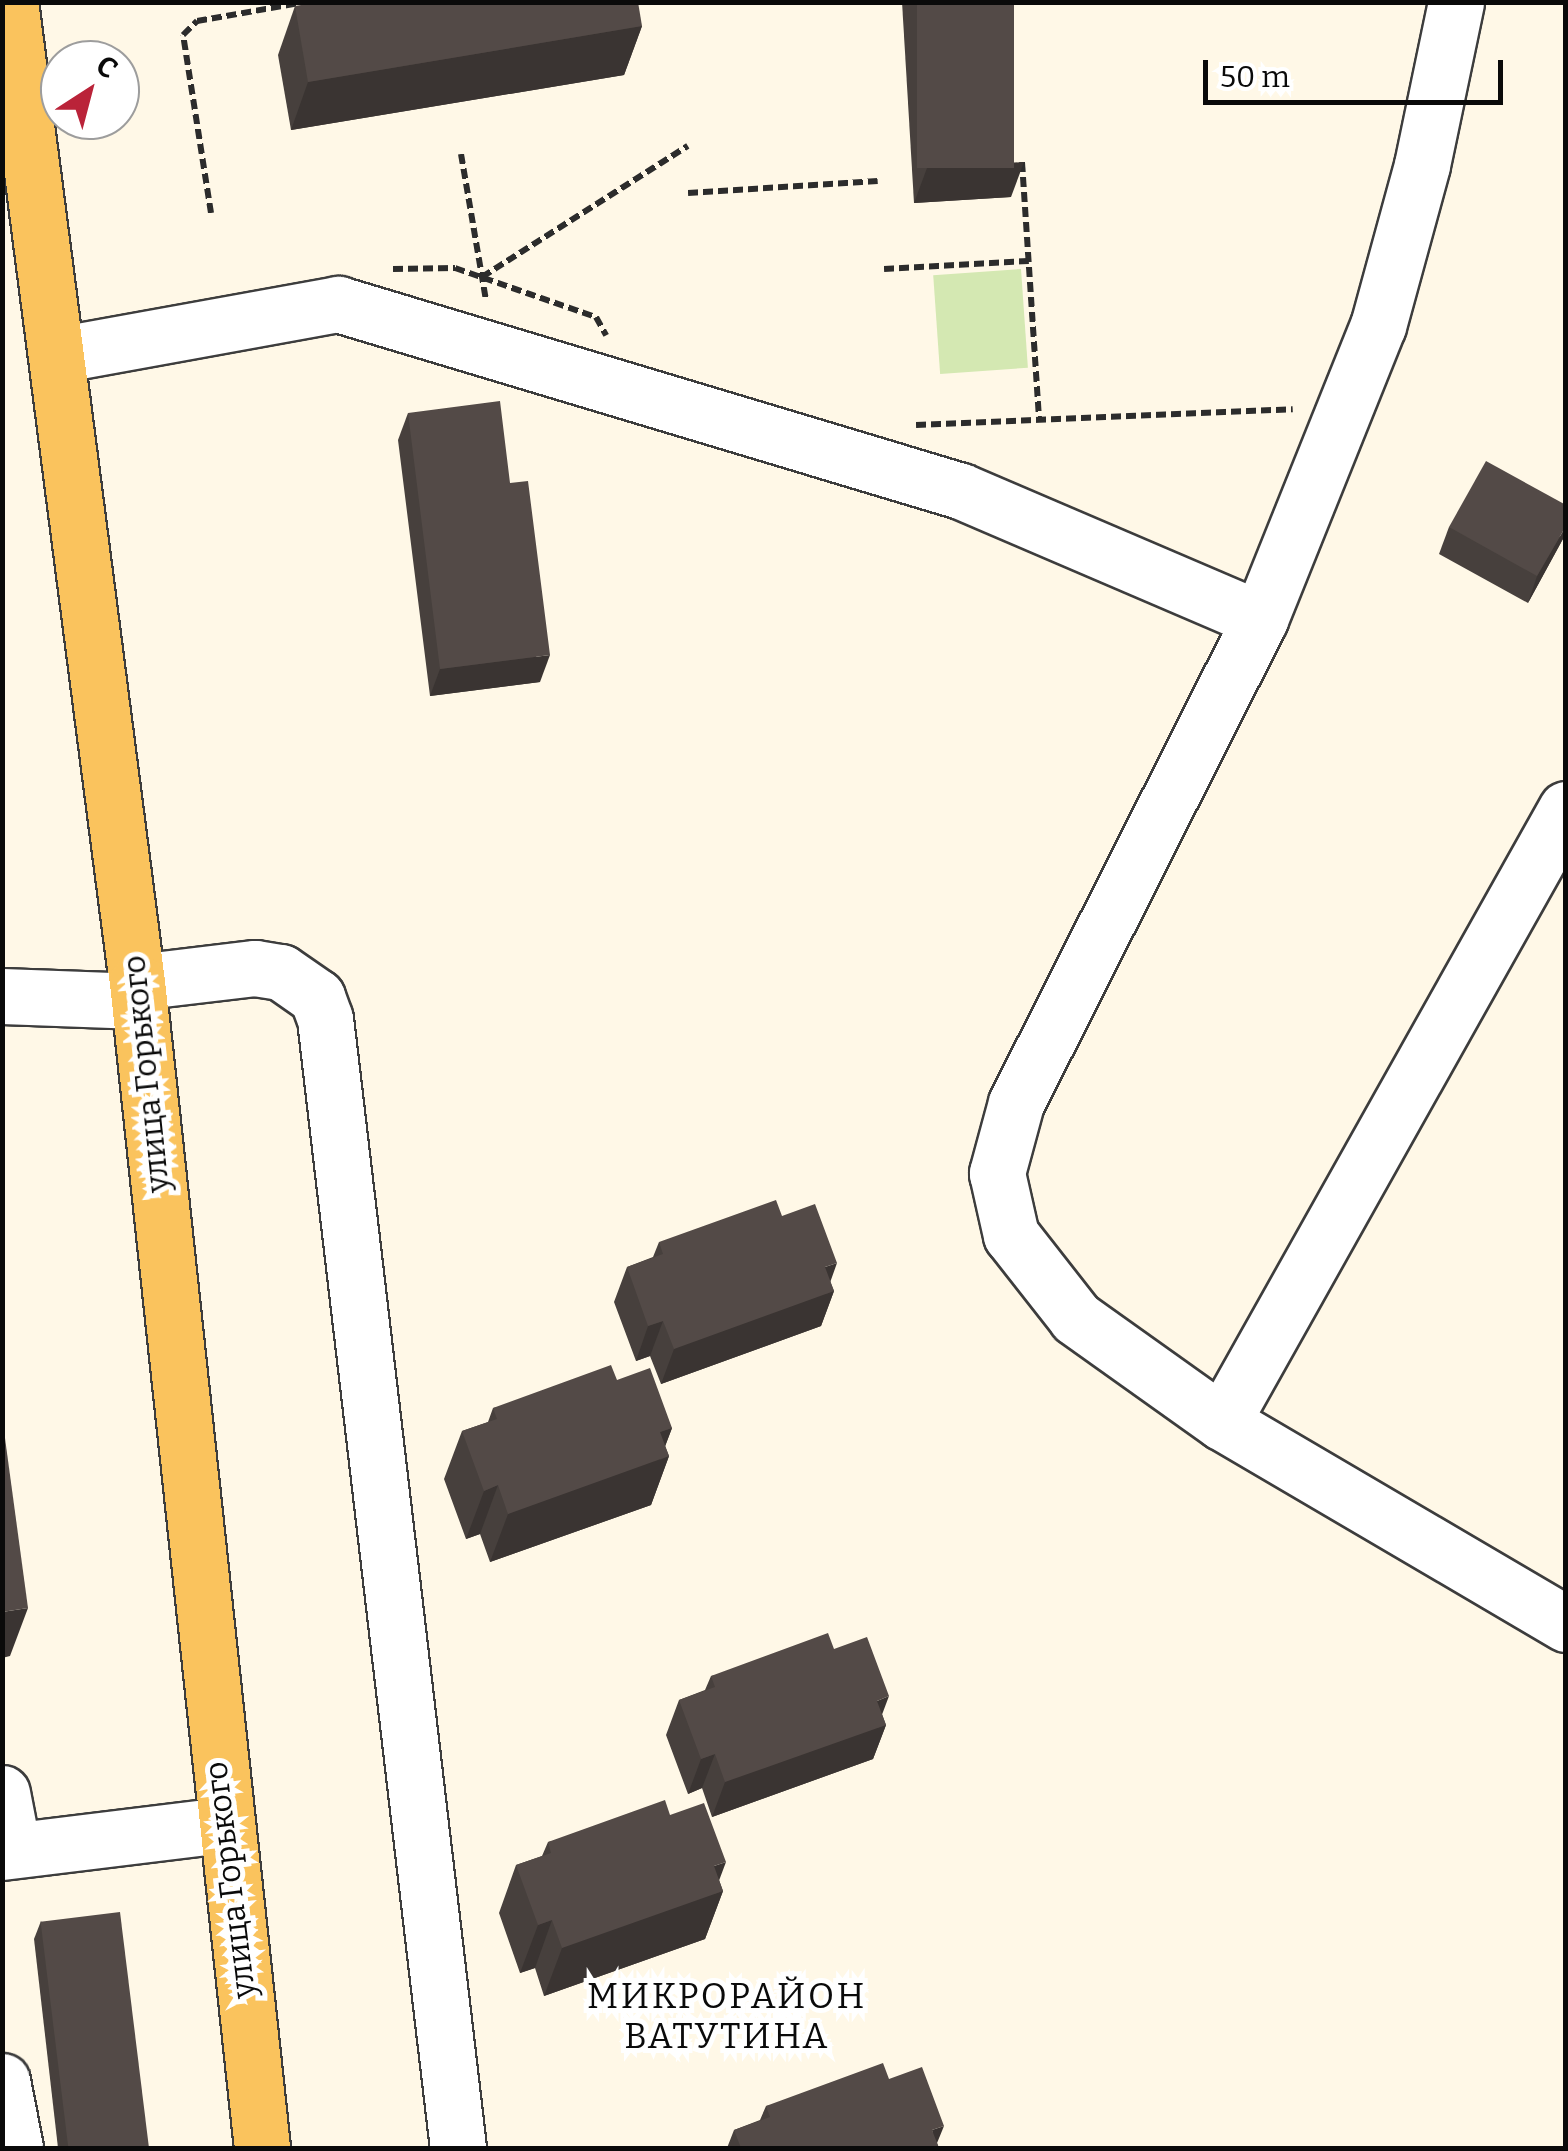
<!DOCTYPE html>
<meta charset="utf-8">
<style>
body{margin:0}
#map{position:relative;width:1568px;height:2151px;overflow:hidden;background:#fff8e7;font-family:Bitter,serif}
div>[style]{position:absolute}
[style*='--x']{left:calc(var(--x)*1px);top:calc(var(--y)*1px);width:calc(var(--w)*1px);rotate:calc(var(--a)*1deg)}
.green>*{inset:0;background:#d4e8b2;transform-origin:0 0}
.path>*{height:6px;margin-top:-3px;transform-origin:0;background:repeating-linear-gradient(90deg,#2c2c2c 0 10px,transparent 0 15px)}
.roads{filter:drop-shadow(2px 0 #3d3d3d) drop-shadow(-2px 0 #3d3d3d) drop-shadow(0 2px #3d3d3d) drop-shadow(0 -2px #3d3d3d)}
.minor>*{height:55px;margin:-27.5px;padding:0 27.5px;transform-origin:27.5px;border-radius:27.5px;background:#fff}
.major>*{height:55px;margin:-27.5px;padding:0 27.5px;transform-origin:27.5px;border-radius:27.5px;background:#fac35d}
.wall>*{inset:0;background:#47403d}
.shaded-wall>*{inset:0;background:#3a3432}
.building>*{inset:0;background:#534a47;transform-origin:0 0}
span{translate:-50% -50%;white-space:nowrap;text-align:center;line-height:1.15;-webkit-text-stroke:10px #fff;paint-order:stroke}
.street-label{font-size:32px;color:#0a0a0a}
.neighbourhood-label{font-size:35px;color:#0a0a0a;letter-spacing:2.5px}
.frame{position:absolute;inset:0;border:5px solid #0a0a0a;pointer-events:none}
.north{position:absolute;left:40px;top:40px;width:100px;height:100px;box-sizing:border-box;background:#fff;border:2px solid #9d9d9d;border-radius:50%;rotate:36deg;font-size:28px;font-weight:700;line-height:40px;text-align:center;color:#0a0a0a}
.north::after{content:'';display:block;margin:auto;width:35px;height:45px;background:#ba2339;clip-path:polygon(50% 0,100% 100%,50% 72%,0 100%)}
.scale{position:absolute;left:1203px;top:60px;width:300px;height:45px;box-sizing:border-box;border:5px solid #0a0a0a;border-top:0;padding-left:12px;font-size:30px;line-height:35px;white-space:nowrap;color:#0a0a0a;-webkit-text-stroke:8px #fff;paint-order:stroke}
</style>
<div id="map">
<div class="green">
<div style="left:1021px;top:269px;width:99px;height:88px;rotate:86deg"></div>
</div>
<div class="path">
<div style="--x:461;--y:154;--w:148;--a:80.3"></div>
<div style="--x:1022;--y:162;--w:259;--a:86.2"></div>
<div style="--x:688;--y:193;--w:190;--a:-3.6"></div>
<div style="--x:211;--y:213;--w:180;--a:-98.9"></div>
<div style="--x:183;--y:35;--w:20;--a:-45"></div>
<div style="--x:197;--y:21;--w:111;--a:-9.9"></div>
<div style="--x:393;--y:269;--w:62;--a:-0.9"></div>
<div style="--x:455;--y:268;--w:149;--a:19.2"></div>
<div style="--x:596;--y:317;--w:21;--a:61"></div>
<div style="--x:884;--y:269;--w:145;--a:-3.2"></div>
<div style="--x:482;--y:277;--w:244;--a:-32.5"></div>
<div style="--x:916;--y:425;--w:377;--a:-2.4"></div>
</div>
<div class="roads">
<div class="minor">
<div style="--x:57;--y:355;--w:286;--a:-10.3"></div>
<div style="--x:338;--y:304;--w:650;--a:16.71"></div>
<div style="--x:961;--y:491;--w:325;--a:23.2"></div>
<div style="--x:1260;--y:619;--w:316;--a:-68.1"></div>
<div style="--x:1378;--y:326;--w:167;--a:-74.7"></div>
<div style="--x:1422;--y:165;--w:167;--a:-78.2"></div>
<div style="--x:1260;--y:619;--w:542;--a:116.75"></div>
<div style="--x:1016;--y:1103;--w:73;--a:105.2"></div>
<div style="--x:997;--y:1173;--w:64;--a:77.3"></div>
<div style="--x:1011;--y:1235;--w:105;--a:51.9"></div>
<div style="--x:1076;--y:1318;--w:179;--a:35.5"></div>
<div style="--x:1222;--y:1422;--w:399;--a:30.4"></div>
<div style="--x:137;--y:982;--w:119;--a:-6.8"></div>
<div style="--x:255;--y:968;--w:26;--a:9"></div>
<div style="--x:281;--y:972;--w:44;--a:34.8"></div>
<div style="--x:317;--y:997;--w:23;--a:70"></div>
<div style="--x:325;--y:1019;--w:1137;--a:83.28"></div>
<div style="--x:2;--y:996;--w:137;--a:2.1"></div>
<div style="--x:1222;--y:1422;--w:703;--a:-60.7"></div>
<div style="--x:2;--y:1793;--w:58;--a:79.1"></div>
<div style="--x:2;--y:1852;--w:222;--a:-7"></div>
<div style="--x:2;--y:2081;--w:68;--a:79"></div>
</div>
<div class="major">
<div style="--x:10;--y:2;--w:988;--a:82.62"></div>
<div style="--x:137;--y:982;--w:1173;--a:83.88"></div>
</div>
</div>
<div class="wall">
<div style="clip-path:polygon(902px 2px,1014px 2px,1011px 197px,914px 203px)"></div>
<div style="clip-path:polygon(295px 6px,642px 26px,624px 75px,291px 130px,278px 55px)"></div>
<div style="clip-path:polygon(408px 413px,510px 483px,540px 682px,430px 696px,398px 440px)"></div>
<div style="clip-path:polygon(1449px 527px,1564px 537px,1528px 603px,1439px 554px)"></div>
<div style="clip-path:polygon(659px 1242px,830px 1281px,834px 1291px,821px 1326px,661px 1384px,650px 1356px,636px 1361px,614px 1302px,627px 1267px,653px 1257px)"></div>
<div style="clip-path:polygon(617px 1380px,672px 1428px,665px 1446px,669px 1456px,651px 1505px,490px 1562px,480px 1534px,466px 1539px,444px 1479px,462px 1431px,488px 1422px,493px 1408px)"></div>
<div style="clip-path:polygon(834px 1649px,882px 1714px,886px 1725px,873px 1759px,712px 1817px,702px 1788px,688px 1794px,666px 1735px,679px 1700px,705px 1690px,711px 1676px)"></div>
<div style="clip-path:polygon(670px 1815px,719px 1880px,723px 1891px,705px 1939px,544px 1996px,535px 1968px,520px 1973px,499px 1913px,516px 1865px,542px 1856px,548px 1842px)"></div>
<div style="clip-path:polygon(41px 1921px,147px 2148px,58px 2148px,34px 1939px)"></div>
<div style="clip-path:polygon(889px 2079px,937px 2143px,939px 2148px,727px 2148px,734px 2130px,760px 2120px,766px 2106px)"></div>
</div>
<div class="shaded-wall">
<div style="clip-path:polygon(642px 26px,624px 75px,291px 130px,308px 82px)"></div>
<div style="clip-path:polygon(1024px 162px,1011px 197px,914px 203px,927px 168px)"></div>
<div style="clip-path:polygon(1566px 526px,1564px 537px,1528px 603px,1537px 576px)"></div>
<div style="clip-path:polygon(550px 655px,540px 682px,430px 696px,440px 669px)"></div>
<div style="clip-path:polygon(837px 1263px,826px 1294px,834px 1291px,821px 1326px,661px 1384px,674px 1349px,825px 1267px)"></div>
<div style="clip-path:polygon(663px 1321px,650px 1356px,636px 1361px,648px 1326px)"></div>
<div style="clip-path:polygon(672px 1428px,660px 1460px,669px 1456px,651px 1505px,490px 1562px,508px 1514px,660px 1432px)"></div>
<div style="clip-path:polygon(498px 1485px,480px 1534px,466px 1539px,484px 1491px)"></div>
<div style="clip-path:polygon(28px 1608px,10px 1656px,2px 1658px,2px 1612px)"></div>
<div style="clip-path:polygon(889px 1696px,877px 1728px,886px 1725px,873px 1759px,712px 1817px,725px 1782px,877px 1701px)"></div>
<div style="clip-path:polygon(715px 1754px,702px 1788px,688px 1794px,701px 1759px)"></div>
<div style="clip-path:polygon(726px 1862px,714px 1894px,723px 1891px,705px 1939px,544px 1996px,562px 1948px,714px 1866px)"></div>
<div style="clip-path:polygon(552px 1920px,535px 1968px,520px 1973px,538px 1925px)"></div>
<div style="clip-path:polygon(944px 2126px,935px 2148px,932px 2130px)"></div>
</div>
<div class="building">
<div style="clip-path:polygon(319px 2px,638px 2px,642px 26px,308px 82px,295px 6px)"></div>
<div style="left:917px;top:2px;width:97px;height:166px"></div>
<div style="clip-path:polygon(500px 401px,510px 483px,528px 481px,550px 655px,440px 669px,408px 413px)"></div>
<div style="clip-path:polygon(1486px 461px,1566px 505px,1566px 526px,1537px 576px,1449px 527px)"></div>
<div style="clip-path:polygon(776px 1200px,782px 1216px,815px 1204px,837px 1263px,825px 1267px,834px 1291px,674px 1349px,663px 1321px,648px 1326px,627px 1267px,663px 1254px,659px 1242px)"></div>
<div style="clip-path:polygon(611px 1365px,617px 1380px,650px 1368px,672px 1428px,660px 1432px,669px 1456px,508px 1514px,498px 1485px,484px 1491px,462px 1431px,497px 1419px,493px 1408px)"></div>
<div style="clip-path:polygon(2px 1416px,28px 1608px,2px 1612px)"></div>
<div style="clip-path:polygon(828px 1633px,834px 1649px,867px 1637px,889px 1696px,877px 1701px,886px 1725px,725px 1782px,715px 1754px,701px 1759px,679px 1700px,715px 1687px,711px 1676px)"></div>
<div style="clip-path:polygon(665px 1800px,670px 1815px,704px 1803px,726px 1862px,714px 1866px,723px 1891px,562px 1948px,552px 1920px,538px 1925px,516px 1865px,551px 1853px,548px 1842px)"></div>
<div style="left:120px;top:1912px;width:238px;height:80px;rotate:83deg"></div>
<div style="clip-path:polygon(883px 2063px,889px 2079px,922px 2067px,944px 2126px,932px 2130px,939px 2148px,741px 2148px,734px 2130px,770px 2117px,766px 2106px)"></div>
</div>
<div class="street-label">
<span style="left:146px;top:1074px;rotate:-96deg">улица Горького</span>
<span style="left:230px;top:1880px;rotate:-97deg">улица Горького</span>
</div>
<div class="neighbourhood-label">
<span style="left:727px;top:2016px">МИКРОРАЙОН<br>ВАТУТИНА</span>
</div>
<div class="frame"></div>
<div class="north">С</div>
<div class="scale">50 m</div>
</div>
